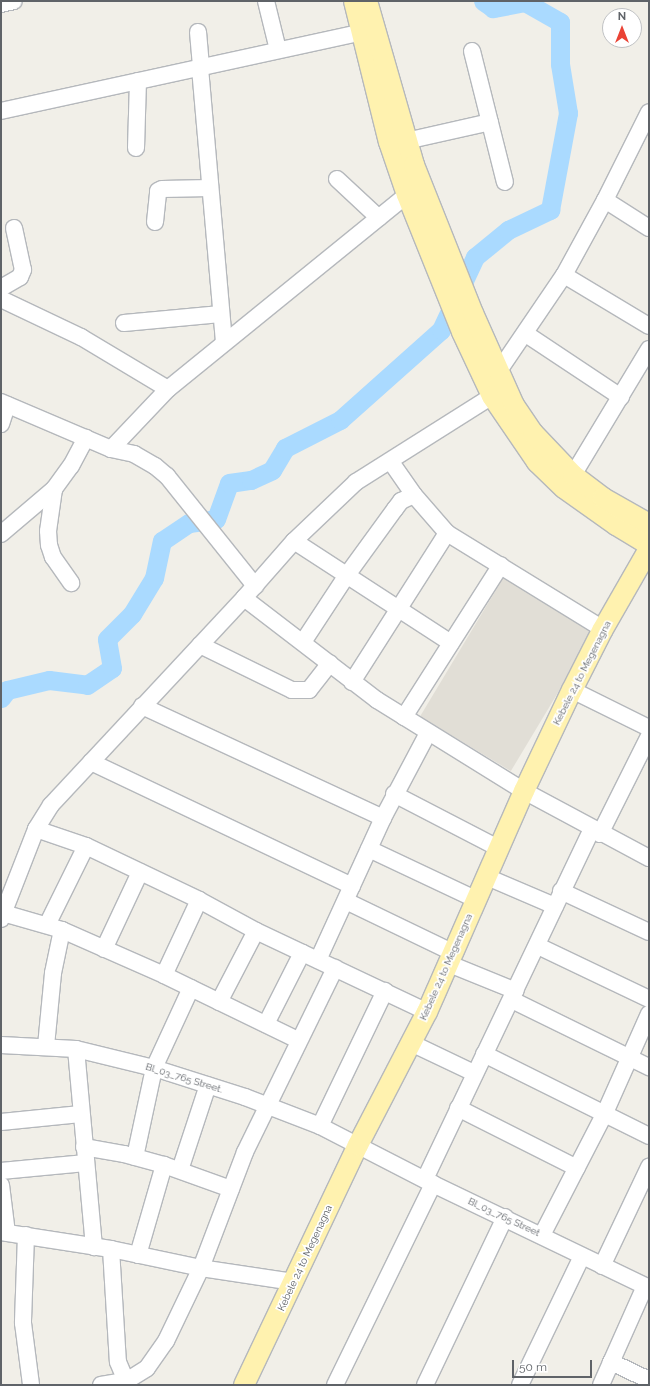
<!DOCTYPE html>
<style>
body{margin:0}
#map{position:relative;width:650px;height:1386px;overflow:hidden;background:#f1efe8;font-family:Raleway,sans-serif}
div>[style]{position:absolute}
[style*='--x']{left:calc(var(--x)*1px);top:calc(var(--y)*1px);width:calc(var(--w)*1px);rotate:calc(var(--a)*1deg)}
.education>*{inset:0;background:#e1ded6;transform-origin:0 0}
.river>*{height:19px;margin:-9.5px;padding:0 9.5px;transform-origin:9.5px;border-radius:9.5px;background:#aadaff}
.roads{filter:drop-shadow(1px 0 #b5b8bc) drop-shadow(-1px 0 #b5b8bc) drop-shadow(0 1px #b5b8bc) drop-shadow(0 -1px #b5b8bc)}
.minor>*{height:16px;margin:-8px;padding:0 8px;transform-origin:8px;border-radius:8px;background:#fff}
.major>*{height:20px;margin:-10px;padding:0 10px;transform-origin:10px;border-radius:10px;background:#fff2af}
span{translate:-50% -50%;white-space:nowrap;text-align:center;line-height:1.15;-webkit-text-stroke:3.5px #fff;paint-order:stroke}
.street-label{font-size:10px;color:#5f6368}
.frame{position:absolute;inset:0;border:2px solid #5f6368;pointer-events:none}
.north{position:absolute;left:602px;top:8px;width:40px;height:40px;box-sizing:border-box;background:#fff;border:1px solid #bfc1c3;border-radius:50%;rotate:0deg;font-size:11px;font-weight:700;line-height:16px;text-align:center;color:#5f6368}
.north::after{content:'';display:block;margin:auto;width:14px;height:18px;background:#ea4335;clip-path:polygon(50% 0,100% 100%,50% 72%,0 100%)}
.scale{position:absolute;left:512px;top:1360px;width:80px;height:18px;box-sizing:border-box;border:2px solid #5f6368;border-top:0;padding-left:5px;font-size:12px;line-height:14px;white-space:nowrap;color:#5f6368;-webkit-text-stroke:3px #fff;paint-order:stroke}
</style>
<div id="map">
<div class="education">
<div style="left:505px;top:575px;width:106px;height:165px;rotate:31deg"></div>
</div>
<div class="river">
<div style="--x:1;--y:698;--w:10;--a:-53"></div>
<div style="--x:7;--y:690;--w:43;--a:-13.4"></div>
<div style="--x:49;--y:680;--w:38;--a:7"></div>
<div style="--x:87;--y:685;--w:30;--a:-34"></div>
<div style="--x:112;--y:668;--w:29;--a:-100"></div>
<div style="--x:107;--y:639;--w:35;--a:-45"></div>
<div style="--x:132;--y:614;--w:42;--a:-58.6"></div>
<div style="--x:154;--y:578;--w:38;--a:-78"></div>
<div style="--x:162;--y:541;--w:32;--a:-34"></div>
<div style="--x:189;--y:523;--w:27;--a:-8"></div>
<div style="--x:216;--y:519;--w:38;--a:-70"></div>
<div style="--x:229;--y:483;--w:22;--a:-8"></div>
<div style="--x:251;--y:480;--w:23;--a:-25"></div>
<div style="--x:272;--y:470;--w:26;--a:-59"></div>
<div style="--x:285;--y:448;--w:62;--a:-27"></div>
<div style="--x:340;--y:420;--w:135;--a:-41.7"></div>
<div style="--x:441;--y:330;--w:81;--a:-65"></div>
<div style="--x:475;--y:257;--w:43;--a:-39.3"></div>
<div style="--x:508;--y:230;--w:47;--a:-25.5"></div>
<div style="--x:550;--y:210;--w:99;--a:-79.5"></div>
<div style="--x:568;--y:113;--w:50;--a:-99.3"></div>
<div style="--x:560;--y:64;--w:42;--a:-90"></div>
<div style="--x:560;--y:22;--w:40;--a:-150.3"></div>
<div style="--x:525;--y:2;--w:33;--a:169"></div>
<div style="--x:493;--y:8;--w:12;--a:-145"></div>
</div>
<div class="roads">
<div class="minor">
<div style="--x:266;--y:1;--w:50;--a:76.2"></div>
<div style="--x:1;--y:4;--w:13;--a:-13"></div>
<div style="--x:198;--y:32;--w:35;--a:85"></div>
<div style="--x:472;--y:51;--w:135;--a:75.9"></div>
<div style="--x:200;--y:68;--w:275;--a:85"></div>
<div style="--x:1;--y:111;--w:358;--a:-12.3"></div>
<div style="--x:406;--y:141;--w:86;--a:-12.7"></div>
<div style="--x:136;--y:148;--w:67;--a:-88.3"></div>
<div style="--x:337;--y:179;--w:57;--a:42.9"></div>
<div style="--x:605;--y:200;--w:52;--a:32.5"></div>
<div style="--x:155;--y:222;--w:31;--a:-84"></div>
<div style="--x:158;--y:191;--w:4;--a:-27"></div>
<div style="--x:162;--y:189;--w:48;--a:-1.2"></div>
<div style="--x:564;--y:275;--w:99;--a:31"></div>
<div style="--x:1;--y:288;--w:22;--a:-30"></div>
<div style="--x:20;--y:277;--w:8;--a:-67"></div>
<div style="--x:23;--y:270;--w:43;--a:-102.1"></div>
<div style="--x:1;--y:299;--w:89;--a:25.4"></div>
<div style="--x:81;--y:337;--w:101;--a:30.9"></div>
<div style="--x:124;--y:323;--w:97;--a:-5.3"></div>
<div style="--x:526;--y:334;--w:114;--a:33.6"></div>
<div style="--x:498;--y:372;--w:117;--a:-55.8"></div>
<div style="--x:564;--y:275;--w:85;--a:-61.3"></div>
<div style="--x:605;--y:200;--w:98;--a:-63.4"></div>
<div style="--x:1;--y:402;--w:120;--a:23.1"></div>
<div style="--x:111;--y:449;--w:24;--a:12"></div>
<div style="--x:134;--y:454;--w:24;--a:30"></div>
<div style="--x:155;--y:466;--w:16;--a:40"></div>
<div style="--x:167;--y:476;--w:141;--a:51.3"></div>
<div style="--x:1;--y:424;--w:20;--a:-72"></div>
<div style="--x:111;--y:449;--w:83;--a:-46.5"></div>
<div style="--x:168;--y:389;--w:308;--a:-39.1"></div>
<div style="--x:391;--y:462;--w:40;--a:55.1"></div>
<div style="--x:414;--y:495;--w:50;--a:49"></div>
<div style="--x:447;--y:533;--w:183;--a:31.6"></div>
<div style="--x:573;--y:475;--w:147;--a:-58.9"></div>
<div style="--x:54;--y:489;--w:42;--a:98.1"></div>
<div style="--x:48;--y:531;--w:14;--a:86"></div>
<div style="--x:49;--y:545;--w:13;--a:72"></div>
<div style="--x:53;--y:557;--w:32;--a:55"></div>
<div style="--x:1;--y:534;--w:70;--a:-40.3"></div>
<div style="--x:54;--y:489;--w:29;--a:-54"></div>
<div style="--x:71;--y:466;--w:32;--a:-62"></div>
<div style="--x:294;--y:541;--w:187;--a:33"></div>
<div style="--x:244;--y:598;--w:168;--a:37.5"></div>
<div style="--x:377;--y:700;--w:173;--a:31.8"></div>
<div style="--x:524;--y:791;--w:142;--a:28.2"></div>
<div style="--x:303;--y:642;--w:80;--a:-56.7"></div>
<div style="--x:347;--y:575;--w:82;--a:-54"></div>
<div style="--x:395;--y:509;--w:10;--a:-53"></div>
<div style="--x:401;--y:501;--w:14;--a:-25"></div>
<div style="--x:200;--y:645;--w:102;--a:26.1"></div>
<div style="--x:292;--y:690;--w:17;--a:0"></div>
<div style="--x:309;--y:690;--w:34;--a:-52"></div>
<div style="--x:352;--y:682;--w:177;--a:-57.5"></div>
<div style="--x:572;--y:690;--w:86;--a:26.3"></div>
<div style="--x:142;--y:706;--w:266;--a:24.9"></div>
<div style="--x:404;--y:717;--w:180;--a:-57.5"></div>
<div style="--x:91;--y:762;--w:289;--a:25.4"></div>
<div style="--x:394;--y:794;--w:119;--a:27.4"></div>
<div style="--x:36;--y:829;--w:53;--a:18.8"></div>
<div style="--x:86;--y:846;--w:125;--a:25.5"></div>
<div style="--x:199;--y:900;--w:65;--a:28.5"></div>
<div style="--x:256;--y:931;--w:189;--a:25.3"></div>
<div style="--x:600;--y:834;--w:110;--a:-63.4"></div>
<div style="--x:369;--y:849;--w:119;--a:25.3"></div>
<div style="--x:487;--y:877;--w:74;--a:23.1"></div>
<div style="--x:561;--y:891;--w:97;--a:25"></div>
<div style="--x:346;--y:901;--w:118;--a:25.7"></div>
<div style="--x:3;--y:913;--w:61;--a:16.1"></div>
<div style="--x:62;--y:930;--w:111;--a:23.8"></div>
<div style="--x:164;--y:975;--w:83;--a:-65"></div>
<div style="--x:1;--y:919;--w:97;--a:-68.7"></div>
<div style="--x:36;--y:829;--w:28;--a:-58"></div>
<div style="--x:51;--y:805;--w:283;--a:-47"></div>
<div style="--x:244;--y:598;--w:76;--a:-48.7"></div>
<div style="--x:294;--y:541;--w:86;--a:-43.6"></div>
<div style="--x:356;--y:482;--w:161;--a:-32.3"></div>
<div style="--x:47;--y:925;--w:88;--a:-63.7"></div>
<div style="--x:538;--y:946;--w:123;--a:25.5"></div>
<div style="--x:104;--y:949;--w:85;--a:-64.9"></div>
<div style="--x:318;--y:960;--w:156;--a:-65.4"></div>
<div style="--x:383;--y:818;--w:96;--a:-62.1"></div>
<div style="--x:447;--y:963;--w:74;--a:22.1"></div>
<div style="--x:164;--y:975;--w:149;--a:25.9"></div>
<div style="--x:512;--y:1000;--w:153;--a:26.1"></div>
<div style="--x:219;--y:1002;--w:80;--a:-62.5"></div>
<div style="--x:266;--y:1024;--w:80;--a:-63.1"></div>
<div style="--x:411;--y:1043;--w:70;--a:25.5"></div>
<div style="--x:1;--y:1045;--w:75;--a:3.1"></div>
<div style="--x:76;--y:1049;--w:80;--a:13.7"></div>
<div style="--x:154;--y:1068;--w:96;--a:17.7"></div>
<div style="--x:245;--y:1097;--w:80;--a:21.1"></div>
<div style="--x:320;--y:1126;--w:127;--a:27.2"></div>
<div style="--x:433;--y:1184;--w:240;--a:25.7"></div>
<div style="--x:46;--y:1046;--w:73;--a:-84.5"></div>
<div style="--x:53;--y:973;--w:44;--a:-78.2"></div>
<div style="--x:76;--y:1049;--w:199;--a:84.8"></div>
<div style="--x:484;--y:1054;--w:184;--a:26.4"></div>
<div style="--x:458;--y:1108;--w:133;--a:26.8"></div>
<div style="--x:1;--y:1122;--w:80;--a:-5.7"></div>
<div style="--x:320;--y:1126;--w:150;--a:-64.3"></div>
<div style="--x:84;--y:1147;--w:41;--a:9.9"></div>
<div style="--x:124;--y:1154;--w:41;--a:15.4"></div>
<div style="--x:164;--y:1165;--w:71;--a:19.7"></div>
<div style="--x:135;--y:1157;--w:91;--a:-77.9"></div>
<div style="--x:154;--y:1068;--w:88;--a:-65.2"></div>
<div style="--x:180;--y:1170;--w:89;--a:-71.8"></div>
<div style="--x:1;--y:1171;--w:85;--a:-5.4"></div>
<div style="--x:425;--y:1179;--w:388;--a:-64.5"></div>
<div style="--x:1;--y:1185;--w:48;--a:82.9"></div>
<div style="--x:1;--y:1232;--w:111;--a:8.8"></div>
<div style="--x:111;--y:1249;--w:92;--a:11.9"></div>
<div style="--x:201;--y:1268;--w:94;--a:8.6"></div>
<div style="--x:26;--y:1235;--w:88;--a:92"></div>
<div style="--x:23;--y:1323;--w:63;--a:82.6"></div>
<div style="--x:542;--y:1235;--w:135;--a:-62.7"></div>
<div style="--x:604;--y:1115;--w:111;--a:-66"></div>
<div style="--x:111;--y:1249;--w:113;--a:86.5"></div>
<div style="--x:118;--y:1362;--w:25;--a:67"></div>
<div style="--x:138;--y:1255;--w:94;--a:-73.9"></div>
<div style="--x:602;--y:1266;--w:110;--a:-64.6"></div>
<div style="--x:611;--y:1362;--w:42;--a:25.3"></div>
<div style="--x:101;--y:1385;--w:27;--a:-10"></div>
<div style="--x:128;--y:1380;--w:22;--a:-32"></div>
<div style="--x:147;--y:1368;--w:33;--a:-55"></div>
<div style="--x:166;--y:1341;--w:81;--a:-64.4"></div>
<div style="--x:201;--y:1268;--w:124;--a:-69.2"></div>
<div style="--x:245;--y:1152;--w:205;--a:-63.9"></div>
<div style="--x:335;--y:1385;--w:224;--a:-64"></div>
<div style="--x:425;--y:1385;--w:186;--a:-64.5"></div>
<div style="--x:520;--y:1385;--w:143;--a:-64.3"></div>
<div style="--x:601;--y:1385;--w:108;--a:-66"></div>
</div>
<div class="major">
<div style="--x:354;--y:1;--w:145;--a:76.1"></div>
<div style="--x:389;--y:142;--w:56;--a:71.2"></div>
<div style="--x:407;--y:195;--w:148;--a:68.1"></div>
<div style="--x:462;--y:332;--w:71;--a:64.9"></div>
<div style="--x:492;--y:396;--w:80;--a:55.7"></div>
<div style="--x:537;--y:462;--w:37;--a:44"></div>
<div style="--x:564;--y:488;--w:64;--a:35.4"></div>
<div style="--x:616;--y:525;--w:39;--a:31"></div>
<div style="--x:367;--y:1;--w:171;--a:74"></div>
<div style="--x:414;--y:165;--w:159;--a:68.3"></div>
<div style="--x:473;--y:313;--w:101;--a:66"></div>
<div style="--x:514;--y:405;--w:34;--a:56"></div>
<div style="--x:533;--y:433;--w:58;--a:46.4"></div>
<div style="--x:573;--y:475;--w:38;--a:37"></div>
<div style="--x:603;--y:498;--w:53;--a:29.5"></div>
<div style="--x:244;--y:1385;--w:266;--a:-64.6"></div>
<div style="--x:358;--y:1145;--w:150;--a:-62.6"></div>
<div style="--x:427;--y:1012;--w:241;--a:-66.3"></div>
<div style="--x:524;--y:791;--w:112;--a:-64.6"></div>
<div style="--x:572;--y:690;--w:68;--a:-63.1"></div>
<div style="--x:603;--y:629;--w:92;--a:-60.1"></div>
</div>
</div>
<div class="street-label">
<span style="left:582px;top:673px;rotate:-63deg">Kebele 24 to Megenagna</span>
<span style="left:446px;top:967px;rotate:-66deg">Kebele 24 to Megenagna</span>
<span style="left:184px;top:1078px;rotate:17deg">Bl_03_765 Street.</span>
<span style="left:504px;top:1217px;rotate:25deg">Bl_03_765 Street</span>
<span style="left:305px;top:1258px;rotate:-65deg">Kebele 24 to Megenagna</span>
</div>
<div class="frame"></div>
<div class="north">N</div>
<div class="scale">50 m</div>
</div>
